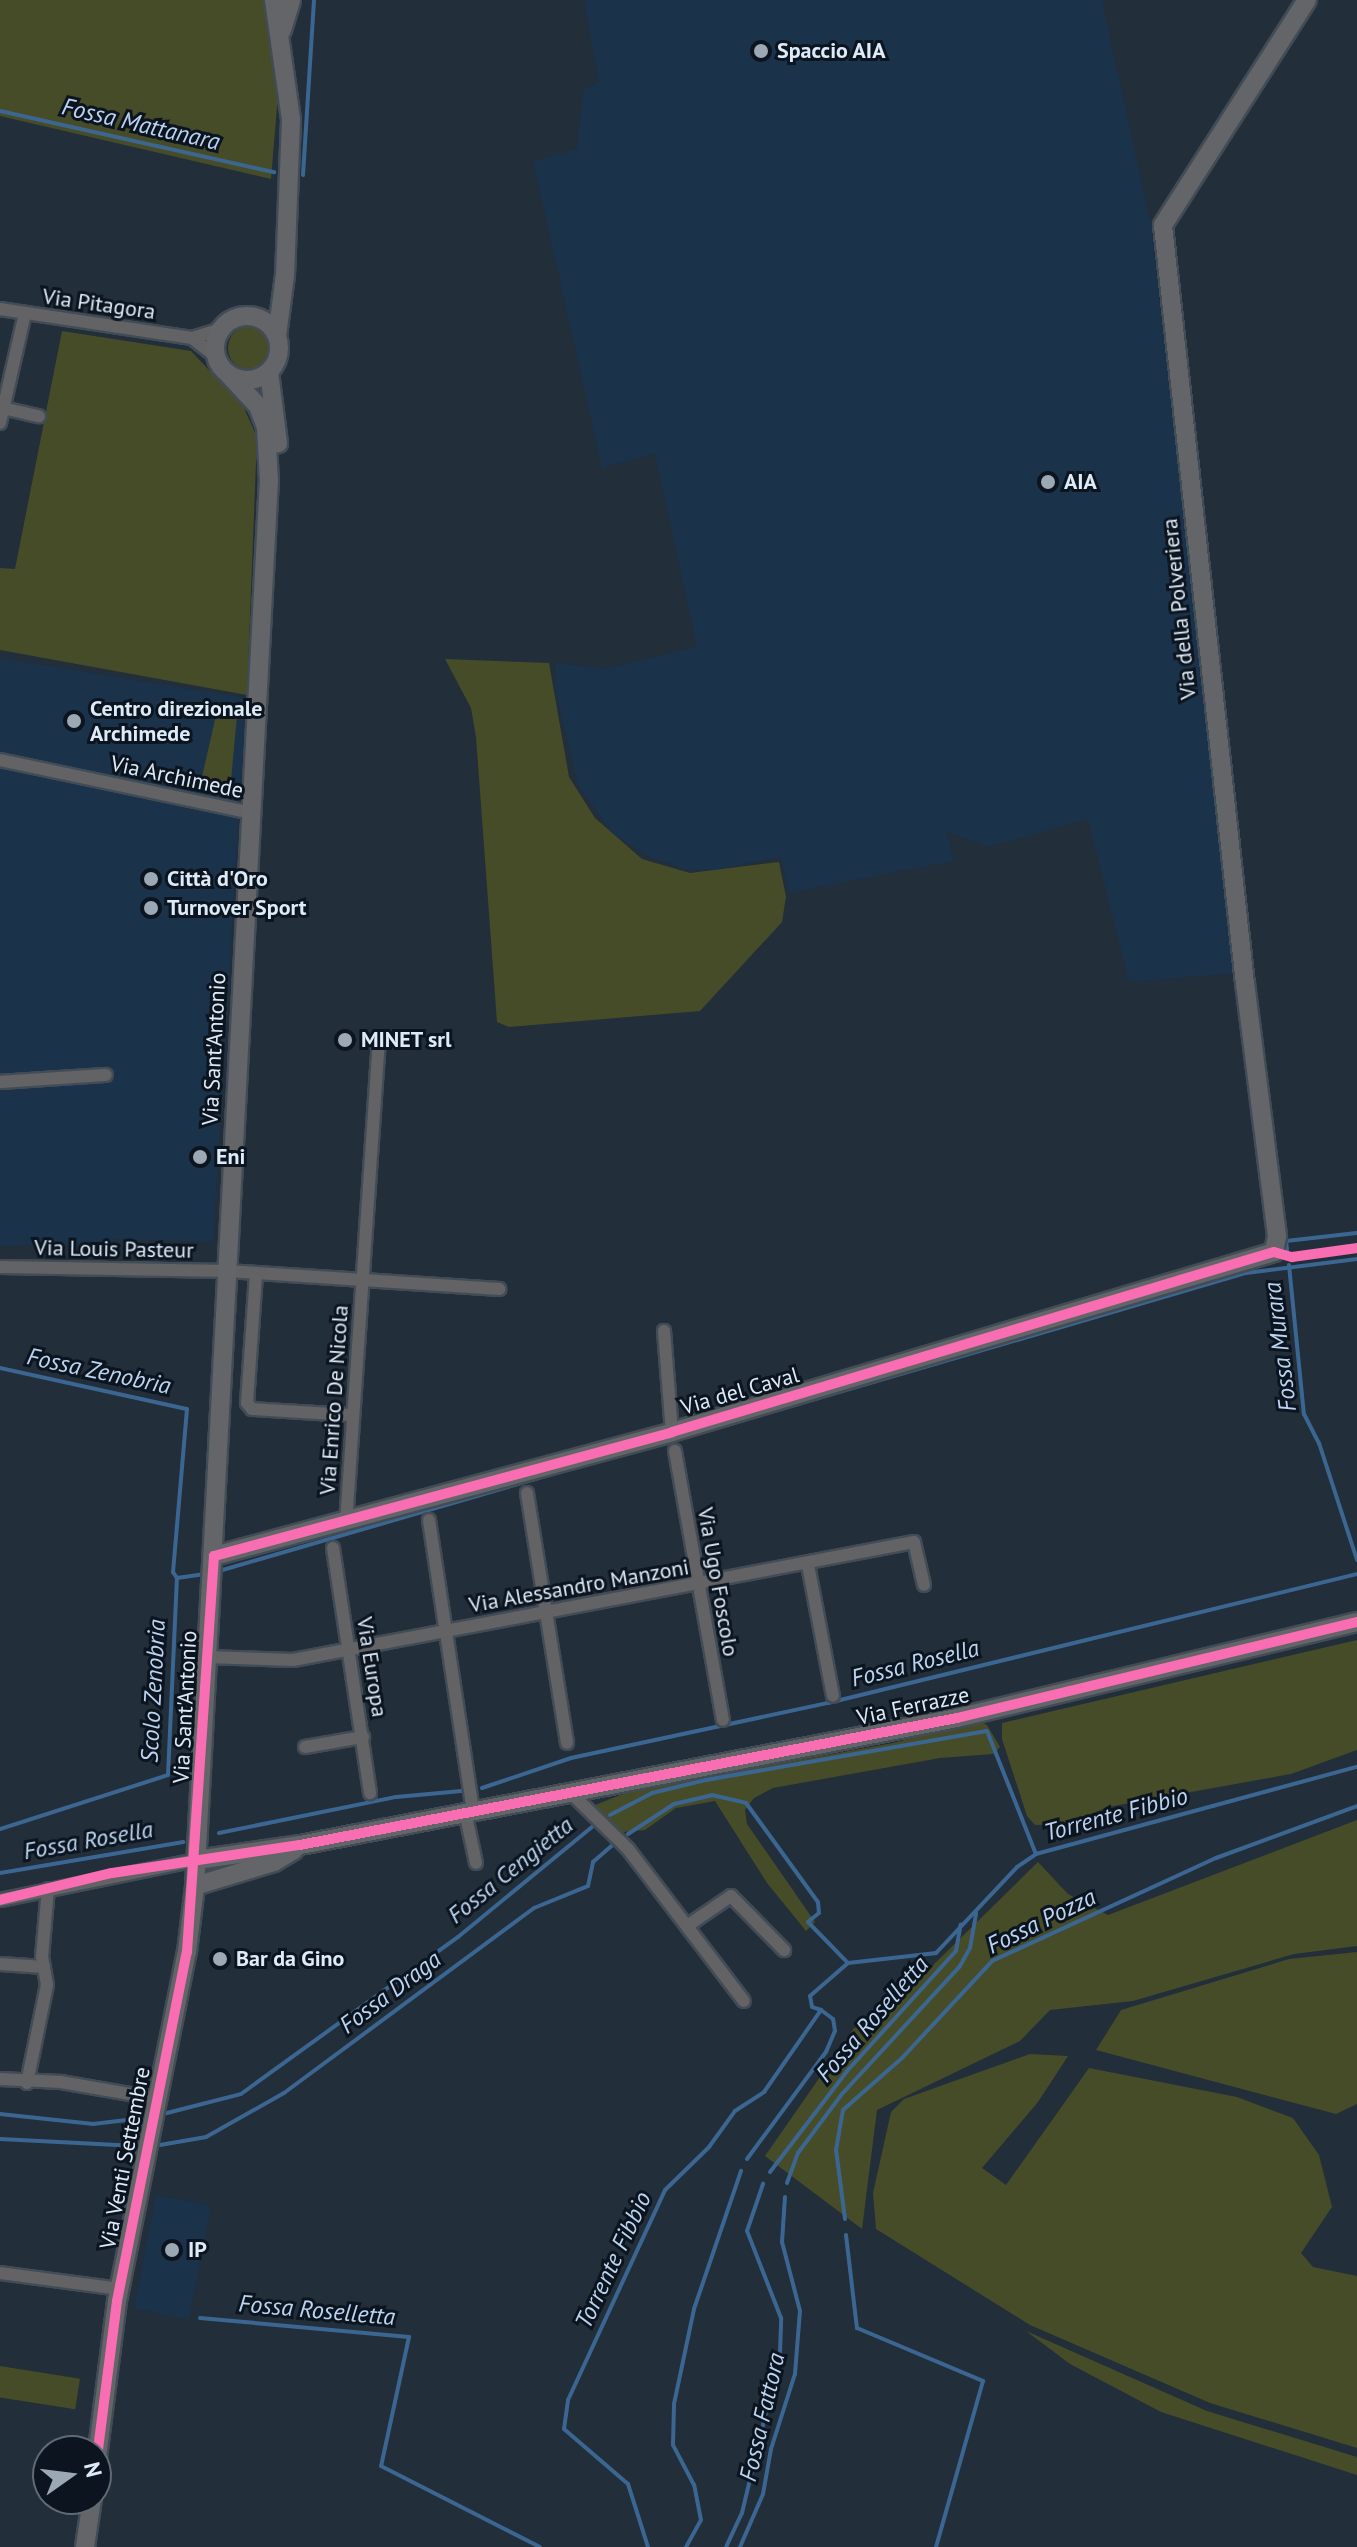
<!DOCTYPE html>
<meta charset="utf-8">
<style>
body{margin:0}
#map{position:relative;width:1357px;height:2547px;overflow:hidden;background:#222e39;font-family:"PT Sans",sans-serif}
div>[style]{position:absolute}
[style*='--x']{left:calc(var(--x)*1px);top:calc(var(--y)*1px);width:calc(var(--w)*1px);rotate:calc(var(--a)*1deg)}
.built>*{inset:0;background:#1a324a;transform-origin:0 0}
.green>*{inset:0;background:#464c28;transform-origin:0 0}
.round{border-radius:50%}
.stream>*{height:4px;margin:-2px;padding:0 2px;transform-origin:2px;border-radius:2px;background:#3c6692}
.roads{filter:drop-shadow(2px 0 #424c56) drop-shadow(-2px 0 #424c56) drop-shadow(0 2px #424c56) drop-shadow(0 -2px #424c56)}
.street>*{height:12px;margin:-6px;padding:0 6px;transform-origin:6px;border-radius:6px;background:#636264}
.secondary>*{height:18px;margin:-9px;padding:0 9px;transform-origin:9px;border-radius:9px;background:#646568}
.secondary>.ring{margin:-9px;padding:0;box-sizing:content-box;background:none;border:18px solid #646568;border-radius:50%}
.cycleway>*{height:10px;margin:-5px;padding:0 5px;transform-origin:5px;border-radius:5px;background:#f96db3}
.dots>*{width:22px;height:22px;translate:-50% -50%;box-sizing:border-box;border:4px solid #0c151f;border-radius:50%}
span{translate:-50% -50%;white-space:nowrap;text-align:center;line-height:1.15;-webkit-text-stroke:6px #0c151f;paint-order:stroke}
.poi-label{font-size:22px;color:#ddeaf7;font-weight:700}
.left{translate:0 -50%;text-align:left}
.street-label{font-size:22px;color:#ddeaf7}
.water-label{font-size:24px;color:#bbd4f1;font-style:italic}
.north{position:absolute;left:32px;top:2435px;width:80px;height:80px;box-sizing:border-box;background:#0c151f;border:2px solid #606a75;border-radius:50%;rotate:76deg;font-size:22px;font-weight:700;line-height:32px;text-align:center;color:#ddeaf7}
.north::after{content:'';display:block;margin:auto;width:28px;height:36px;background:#9ca8b4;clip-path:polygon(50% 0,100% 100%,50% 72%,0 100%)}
</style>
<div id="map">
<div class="built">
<div style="clip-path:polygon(584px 0,1102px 0,1151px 226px,1236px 973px,1129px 982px,1088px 819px,988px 847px,946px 831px,954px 861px,789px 893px,781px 857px,714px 870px,684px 869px,650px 857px,614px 835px,578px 785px,555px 689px,556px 663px,605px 669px,697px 647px,655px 454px,602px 468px,533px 161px,577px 149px,583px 89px,599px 82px)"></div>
<div style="clip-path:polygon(0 658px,246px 698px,213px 1242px,114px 1239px,113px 1244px,0 1246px)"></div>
<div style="left:156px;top:2195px;width:56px;height:116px;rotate:11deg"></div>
</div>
<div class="green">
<div style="clip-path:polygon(0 0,264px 0,278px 95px,271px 179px,0 116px)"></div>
<div class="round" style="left:228px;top:326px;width:44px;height:44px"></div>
<div style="clip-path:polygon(62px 331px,191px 351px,243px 406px,257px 437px,247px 695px,0 650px,0 568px,15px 569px)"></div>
<div style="clip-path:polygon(445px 659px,549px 663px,569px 777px,595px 818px,642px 859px,690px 873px,779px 862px,786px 897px,782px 922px,700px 1011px,509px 1027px,497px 1022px,476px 737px,471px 708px)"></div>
<div style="clip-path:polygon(219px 702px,238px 705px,229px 802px,222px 795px,199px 790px)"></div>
<div style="clip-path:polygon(1357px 1640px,1357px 1750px,1291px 1774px,1108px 1807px,1066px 1824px,1035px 1825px,1027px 1816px,1002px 1739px,1002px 1723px)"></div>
<div style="clip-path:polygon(979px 1721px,987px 1725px,1000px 1747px,993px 1754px,940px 1758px,773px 1788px,754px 1798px,745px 1810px,747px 1824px,815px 1922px,806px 1931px,767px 1883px,715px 1801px,676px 1808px,645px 1830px,623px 1832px,610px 1827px,595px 1805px,633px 1790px,893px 1743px)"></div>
<div style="clip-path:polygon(1357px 1820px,1357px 1946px,1294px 1954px,1133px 2001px,1050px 2010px,1020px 2041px,877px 2110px,862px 2229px,765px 2156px,854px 2028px,874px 2023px,1038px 1862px,1068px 1894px,1108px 1915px)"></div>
<div style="clip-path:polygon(1357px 1952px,1357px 2104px,1336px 2114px,1096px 2050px,1121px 2010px,1289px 1959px)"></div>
<div style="clip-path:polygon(1030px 2054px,1068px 2056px,1038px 2102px,982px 2168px,1006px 2185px,1089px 2068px,1237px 2097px,1293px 2118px,1319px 2155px,1332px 2207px,1301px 2253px,1313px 2267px,1357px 2276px,1357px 2448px,1210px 2403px,1030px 2325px,876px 2229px,873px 2193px,891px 2112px,904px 2099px)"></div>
<div style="clip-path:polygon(1026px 2331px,1207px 2411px,1357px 2457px,1357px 2475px,1161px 2412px,1070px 2364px)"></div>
<div style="left:0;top:2366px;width:81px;height:31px;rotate:9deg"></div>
</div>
<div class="stream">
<div style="--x:0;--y:111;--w:281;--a:12.6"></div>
<div style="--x:303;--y:175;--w:175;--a:-86.4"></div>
<div style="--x:1287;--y:1250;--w:9;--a:-96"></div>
<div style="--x:1286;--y:1241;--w:71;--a:-6.4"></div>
<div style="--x:1289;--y:1265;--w:150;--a:84.3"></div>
<div style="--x:1304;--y:1414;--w:33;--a:63"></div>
<div style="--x:1319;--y:1443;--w:123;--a:72"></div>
<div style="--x:0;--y:1368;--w:191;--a:12.4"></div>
<div style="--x:187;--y:1409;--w:164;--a:94.9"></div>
<div style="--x:173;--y:1572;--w:7;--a:56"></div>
<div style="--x:177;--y:1578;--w:30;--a:-8"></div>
<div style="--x:703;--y:1432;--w:566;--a:-16.32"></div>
<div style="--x:1246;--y:1273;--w:112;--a:-7.2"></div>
<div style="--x:219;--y:1571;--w:399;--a:-16.2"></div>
<div style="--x:482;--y:1788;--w:94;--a:-18.6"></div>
<div style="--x:571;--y:1758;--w:263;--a:-12.1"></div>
<div style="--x:828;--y:1703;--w:545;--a:-13.7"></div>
<div style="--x:610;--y:1815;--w:47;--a:-27.6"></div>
<div style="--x:652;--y:1793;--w:56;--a:-13.5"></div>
<div style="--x:706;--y:1780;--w:285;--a:-9.9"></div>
<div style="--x:987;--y:1731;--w:132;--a:68.3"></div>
<div style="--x:0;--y:1829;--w:176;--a:-17.8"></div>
<div style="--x:168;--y:1775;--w:197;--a:-87.4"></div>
<div style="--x:219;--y:1833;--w:181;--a:-11.5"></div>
<div style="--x:396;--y:1797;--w:66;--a:-5.2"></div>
<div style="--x:628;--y:1834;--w:55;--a:-33.1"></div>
<div style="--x:674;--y:1804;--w:39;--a:-13"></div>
<div style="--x:712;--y:1795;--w:35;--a:13"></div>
<div style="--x:746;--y:1803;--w:122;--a:54"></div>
<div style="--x:818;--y:1902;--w:11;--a:85"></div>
<div style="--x:819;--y:1913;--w:14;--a:141"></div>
<div style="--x:808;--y:1922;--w:57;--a:45.7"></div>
<div style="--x:0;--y:1873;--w:186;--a:-9.6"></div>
<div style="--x:167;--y:2113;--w:76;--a:-14.4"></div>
<div style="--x:241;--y:2094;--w:268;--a:-35.9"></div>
<div style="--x:458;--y:1937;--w:173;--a:-39.4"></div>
<div style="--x:0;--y:2114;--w:94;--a:6.1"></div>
<div style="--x:93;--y:2124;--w:51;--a:-6.7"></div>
<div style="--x:0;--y:2139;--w:137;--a:2.9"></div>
<div style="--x:160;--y:2145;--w:47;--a:-9.9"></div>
<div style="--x:206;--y:2137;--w:90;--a:-29.4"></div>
<div style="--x:284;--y:2093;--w:311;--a:-36.5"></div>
<div style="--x:534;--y:1908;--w:58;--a:-22.2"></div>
<div style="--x:588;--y:1886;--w:25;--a:-78"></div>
<div style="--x:593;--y:1862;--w:32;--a:-41"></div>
<div style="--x:747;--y:2159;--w:133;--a:-53.6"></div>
<div style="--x:826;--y:2052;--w:23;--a:-67"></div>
<div style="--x:835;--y:2031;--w:12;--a:-99"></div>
<div style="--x:833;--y:2019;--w:15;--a:-143"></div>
<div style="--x:770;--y:2172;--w:128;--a:-52.6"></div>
<div style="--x:848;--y:2070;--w:161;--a:-47.8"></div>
<div style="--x:956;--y:1951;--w:27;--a:-80"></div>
<div style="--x:787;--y:2183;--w:32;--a:-70"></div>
<div style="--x:798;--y:2153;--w:74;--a:-53.3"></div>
<div style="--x:842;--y:2094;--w:174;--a:-47.3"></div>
<div style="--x:960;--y:1966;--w:21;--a:-61"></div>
<div style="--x:970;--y:1948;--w:35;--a:-80"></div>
<div style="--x:845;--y:2219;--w:70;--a:-97.4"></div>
<div style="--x:836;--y:2150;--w:41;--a:-80.1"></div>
<div style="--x:843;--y:2110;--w:79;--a:-41.4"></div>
<div style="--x:902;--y:2058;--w:132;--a:-47.1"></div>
<div style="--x:992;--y:1961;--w:247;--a:-24.7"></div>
<div style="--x:1216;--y:1858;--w:150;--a:-20.2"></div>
<div style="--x:846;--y:2235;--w:94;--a:83.3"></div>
<div style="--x:857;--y:2328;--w:137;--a:22.8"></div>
<div style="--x:983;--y:2381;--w:173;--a:105.8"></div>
<div style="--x:200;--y:2318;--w:210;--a:5.2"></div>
<div style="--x:409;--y:2337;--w:132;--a:102.2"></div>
<div style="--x:381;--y:2466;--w:178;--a:27"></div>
<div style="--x:648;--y:2547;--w:66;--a:-107.6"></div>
<div style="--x:628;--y:2484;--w:84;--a:-139.3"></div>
<div style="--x:564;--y:2429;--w:29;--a:-82"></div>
<div style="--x:568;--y:2400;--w:231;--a:-65.2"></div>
<div style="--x:665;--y:2190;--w:62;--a:-44.3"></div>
<div style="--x:709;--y:2147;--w:44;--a:-54.2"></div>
<div style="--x:735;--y:2111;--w:35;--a:-33"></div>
<div style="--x:764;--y:2092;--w:100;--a:-55.2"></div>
<div style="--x:821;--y:2010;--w:9;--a:-162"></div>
<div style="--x:812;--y:2007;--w:11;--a:-100"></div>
<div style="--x:810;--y:1996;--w:50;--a:-41"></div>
<div style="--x:848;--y:1963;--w:89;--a:-6.5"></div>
<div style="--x:936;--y:1953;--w:118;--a:-46.7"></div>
<div style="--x:1017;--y:1867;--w:23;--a:-34"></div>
<div style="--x:1036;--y:1854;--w:333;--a:-15.2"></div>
<div style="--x:686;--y:2547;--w:31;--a:-61"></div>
<div style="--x:701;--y:2520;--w:36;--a:-101"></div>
<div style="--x:694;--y:2485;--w:45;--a:-117.7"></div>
<div style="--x:673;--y:2445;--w:41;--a:-88.6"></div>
<div style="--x:674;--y:2404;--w:97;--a:-78.1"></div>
<div style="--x:694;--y:2309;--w:146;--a:-71.2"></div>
<div style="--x:726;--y:2547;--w:38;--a:-65"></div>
<div style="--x:742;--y:2513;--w:164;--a:-76.6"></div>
<div style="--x:780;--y:2353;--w:35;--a:-88"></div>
<div style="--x:781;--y:2318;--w:93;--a:-111.3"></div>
<div style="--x:747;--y:2231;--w:50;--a:-71.2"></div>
<div style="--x:740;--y:2547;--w:58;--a:-66.5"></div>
<div style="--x:763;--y:2494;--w:46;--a:-79.9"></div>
<div style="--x:771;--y:2449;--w:79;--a:-72.3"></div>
<div style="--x:795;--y:2374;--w:63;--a:-85.5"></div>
<div style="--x:800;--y:2311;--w:71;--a:-104.6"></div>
<div style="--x:782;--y:2242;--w:45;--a:-86.2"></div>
</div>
<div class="roads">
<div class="street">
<div style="--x:0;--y:309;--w:194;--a:8.6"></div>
<div style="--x:192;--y:338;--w:30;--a:-17"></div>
<div style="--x:192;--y:338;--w:31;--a:38"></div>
<div style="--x:3;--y:408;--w:37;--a:13"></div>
<div style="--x:0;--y:423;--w:113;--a:-77.2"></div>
<div style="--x:0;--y:760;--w:258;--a:11.9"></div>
<div style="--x:0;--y:1082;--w:106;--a:-3.8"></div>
<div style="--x:0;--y:1267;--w:227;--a:1"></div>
<div style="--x:227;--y:1271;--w:273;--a:3.8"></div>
<div style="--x:256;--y:1274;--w:129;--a:94"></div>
<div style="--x:247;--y:1403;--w:8;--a:50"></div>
<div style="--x:252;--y:1409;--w:99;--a:3.5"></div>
<div style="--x:664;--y:1331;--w:101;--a:85.5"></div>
<div style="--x:675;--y:1451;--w:273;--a:79.9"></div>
<div style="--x:527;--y:1493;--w:253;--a:80.9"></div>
<div style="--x:429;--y:1520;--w:293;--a:81.4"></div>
<div style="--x:346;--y:1523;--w:487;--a:-86.1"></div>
<div style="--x:333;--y:1548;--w:248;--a:81.4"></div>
<div style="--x:808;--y:1565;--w:133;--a:79.2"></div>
<div style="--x:207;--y:1657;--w:86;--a:2"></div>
<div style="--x:293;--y:1660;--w:632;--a:-10.76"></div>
<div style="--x:914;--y:1542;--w:44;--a:76.9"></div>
<div style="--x:305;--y:1747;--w:59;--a:-9.8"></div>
<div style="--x:571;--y:1793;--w:80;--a:44.5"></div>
<div style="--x:628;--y:1849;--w:191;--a:52.7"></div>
<div style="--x:465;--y:1812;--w:52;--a:77.8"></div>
<div style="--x:0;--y:1900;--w:201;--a:-11.5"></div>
<div style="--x:687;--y:1926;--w:53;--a:-34.3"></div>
<div style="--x:731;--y:1896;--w:76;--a:45.5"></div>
<div style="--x:0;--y:1964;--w:44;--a:3.9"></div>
<div style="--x:0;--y:2079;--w:61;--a:2.8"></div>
<div style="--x:61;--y:2082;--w:98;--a:9.9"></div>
<div style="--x:27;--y:2083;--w:100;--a:-78.5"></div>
<div style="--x:47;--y:1985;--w:28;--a:-100"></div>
<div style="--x:42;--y:1957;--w:68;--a:-85"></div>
<div style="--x:0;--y:2273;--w:121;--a:7.6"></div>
</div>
<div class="secondary">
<div style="--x:274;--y:0;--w:121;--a:81.9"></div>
<div style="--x:291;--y:120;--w:155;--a:92.2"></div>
<div style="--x:285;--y:275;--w:62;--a:97.5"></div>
<div style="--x:282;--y:30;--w:31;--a:-73"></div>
<div class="ring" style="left:215px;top:316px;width:46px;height:46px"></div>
<div style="--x:269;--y:372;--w:72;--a:82.8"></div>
<div style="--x:214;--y:1556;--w:474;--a:-15.1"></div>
<div style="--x:672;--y:1432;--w:628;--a:-16.65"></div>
<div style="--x:1274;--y:1252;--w:16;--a:-79"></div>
<div style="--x:1277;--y:1236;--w:254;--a:-97.2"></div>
<div style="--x:1245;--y:984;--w:763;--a:-96.17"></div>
<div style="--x:1163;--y:225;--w:267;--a:-57.4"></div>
<div style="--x:197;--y:1860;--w:104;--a:-8.3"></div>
<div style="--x:300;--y:1845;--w:669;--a:-10.94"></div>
<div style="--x:957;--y:1718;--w:411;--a:-13.5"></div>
<div style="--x:195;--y:1886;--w:83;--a:-16.9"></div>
<div style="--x:274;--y:1862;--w:23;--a:-31"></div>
<div style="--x:96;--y:2465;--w:165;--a:-82.7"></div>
<div style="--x:117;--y:2301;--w:356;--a:-78.7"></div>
<div style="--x:187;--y:1952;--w:66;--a:-83.1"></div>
<div style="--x:195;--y:1886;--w:1407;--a:-86.99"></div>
<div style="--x:269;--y:481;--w:54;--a:-93.2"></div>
<div style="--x:266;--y:427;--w:22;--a:-111"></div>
<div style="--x:258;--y:406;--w:42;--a:-133.1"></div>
<div style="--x:85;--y:2547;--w:49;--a:-81.7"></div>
</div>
</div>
<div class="cycleway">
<div style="--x:0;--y:1900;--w:115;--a:-13.6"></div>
<div style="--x:112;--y:1873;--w:190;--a:-8.5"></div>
<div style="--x:300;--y:1845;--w:669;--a:-10.94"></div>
<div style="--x:957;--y:1718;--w:411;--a:-13.5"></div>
<div style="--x:96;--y:2465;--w:165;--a:-82.7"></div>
<div style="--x:117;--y:2301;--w:356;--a:-78.7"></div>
<div style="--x:187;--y:1952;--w:397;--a:-86.1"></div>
<div style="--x:214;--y:1556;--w:474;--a:-15.1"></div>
<div style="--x:672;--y:1432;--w:628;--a:-16.65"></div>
<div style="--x:1274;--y:1252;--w:19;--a:16"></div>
<div style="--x:1292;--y:1257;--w:66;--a:-7.9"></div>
</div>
<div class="dots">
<div style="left:761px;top:51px;background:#9ca8b4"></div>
<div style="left:1048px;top:482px;background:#9ca8b4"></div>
<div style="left:74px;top:721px;background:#9ca8b4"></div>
<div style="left:151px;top:879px;background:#9ca8b4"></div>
<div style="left:151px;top:908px;background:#9ca8b4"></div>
<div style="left:345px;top:1040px;background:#9ca8b4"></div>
<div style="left:200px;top:1157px;background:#9ca8b4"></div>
<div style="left:220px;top:1959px;background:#9ca8b4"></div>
<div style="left:172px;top:2250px;background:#9ca8b4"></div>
</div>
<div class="poi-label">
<span class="left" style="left:777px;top:51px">Spaccio AIA</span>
<span class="left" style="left:1064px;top:482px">AIA</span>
<span class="left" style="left:90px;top:721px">Centro direzionale<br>Archimede</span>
<span class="left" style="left:167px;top:879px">Città d'Oro</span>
<span class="left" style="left:167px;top:908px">Turnover Sport</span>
<span class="left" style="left:361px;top:1040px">MINET srl</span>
<span class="left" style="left:216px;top:1157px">Eni</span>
<span class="left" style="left:236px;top:1959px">Bar da Gino</span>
<span class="left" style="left:188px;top:2250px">IP</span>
</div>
<div class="street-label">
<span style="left:99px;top:304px;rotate:8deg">Via Pitagora</span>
<span style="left:1179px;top:609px;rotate:-96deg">Via della Polveriera</span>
<span style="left:177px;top:777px;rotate:12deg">Via Archimede</span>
<span style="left:214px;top:1049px;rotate:-87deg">Via Sant'Antonio</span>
<span style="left:114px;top:1249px;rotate:1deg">Via Louis Pasteur</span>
<span style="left:740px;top:1391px;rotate:-16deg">Via del Caval</span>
<span style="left:334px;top:1400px;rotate:-86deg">Via Enrico De Nicola</span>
<span style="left:718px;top:1582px;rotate:80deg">Via Ugo Foscolo</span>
<span style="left:579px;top:1586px;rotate:-10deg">Via Alessandro Manzoni</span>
<span style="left:372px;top:1667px;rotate:81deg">Via Europa</span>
<span style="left:913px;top:1706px;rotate:-12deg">Via Ferrazze</span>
<span style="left:185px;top:1707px;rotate:-87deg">Via Sant'Antonio</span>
<span style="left:125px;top:2158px;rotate:-79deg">Via Venti Settembre</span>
</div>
<div class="water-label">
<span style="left:141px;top:124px;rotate:13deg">Fossa Mattanara</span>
<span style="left:1280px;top:1347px;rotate:-97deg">Fossa Murara</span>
<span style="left:99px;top:1371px;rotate:12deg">Fossa Zenobria</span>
<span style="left:915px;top:1663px;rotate:-14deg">Fossa Rosella</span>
<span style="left:153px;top:1691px;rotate:-87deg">Scolo Zenobria</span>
<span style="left:1116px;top:1814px;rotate:-15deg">Torrente Fibbio</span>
<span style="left:88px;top:1840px;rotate:-10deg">Fossa Rosella</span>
<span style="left:510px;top:1870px;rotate:-39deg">Fossa Cengietta</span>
<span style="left:1041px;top:1921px;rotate:-26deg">Fossa Pozza</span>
<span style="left:390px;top:1992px;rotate:-37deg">Fossa Draga</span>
<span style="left:872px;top:2019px;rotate:-49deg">Fossa Roselletta</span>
<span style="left:613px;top:2260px;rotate:-65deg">Torrente Fibbio</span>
<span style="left:317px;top:2310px;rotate:5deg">Fossa Roselletta</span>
<span style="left:762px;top:2417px;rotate:-77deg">Fossa Fattora</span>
</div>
<div class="north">N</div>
</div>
